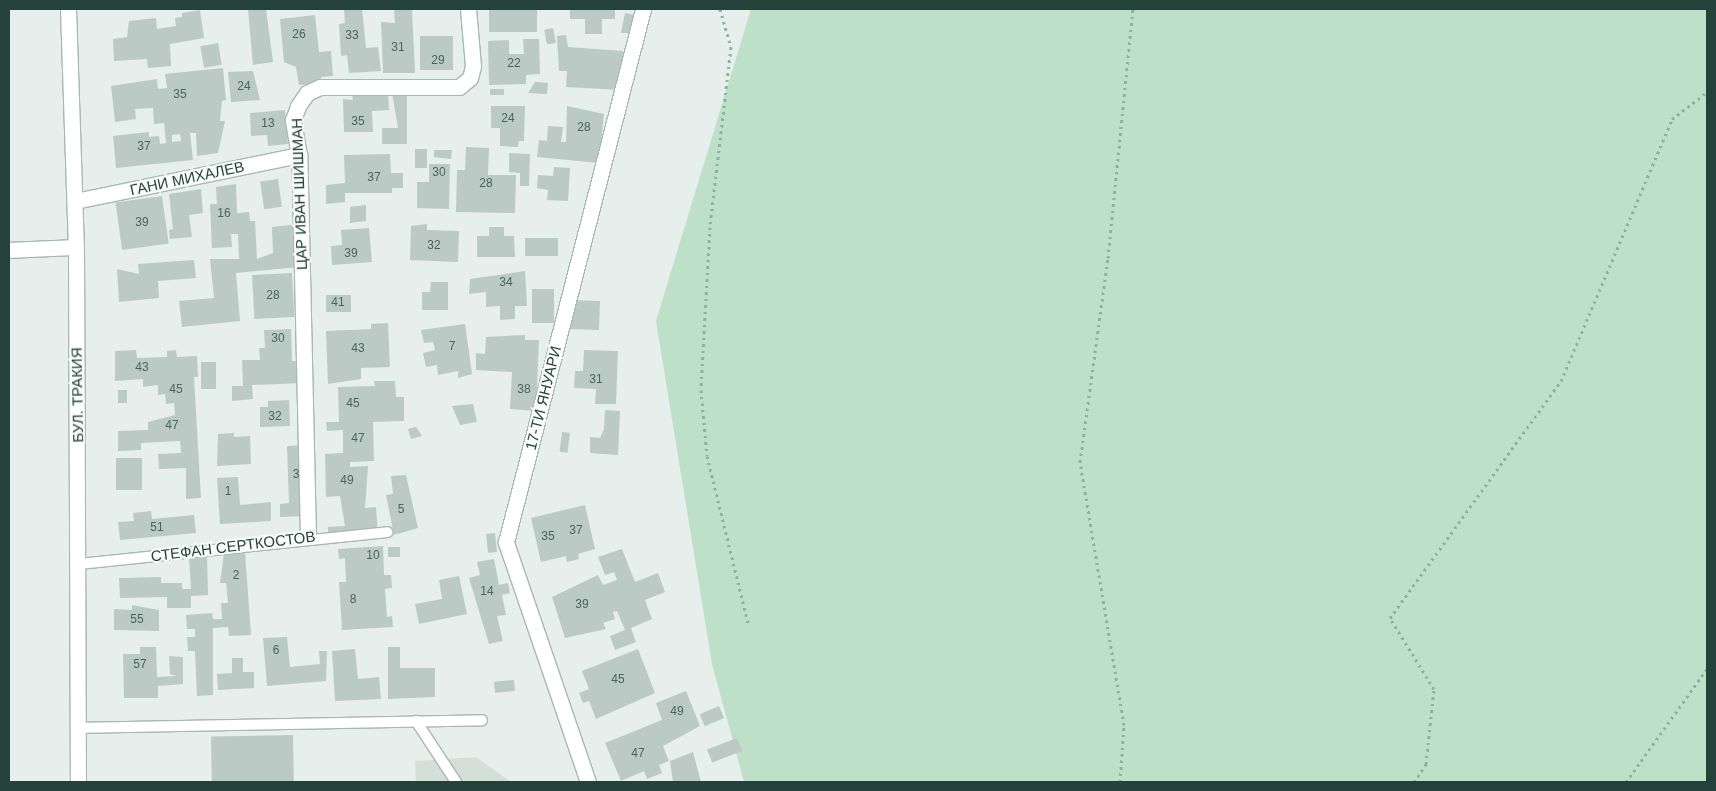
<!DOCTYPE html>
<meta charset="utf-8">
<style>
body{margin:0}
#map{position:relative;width:1716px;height:791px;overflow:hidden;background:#e6efeb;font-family:Helvetica,sans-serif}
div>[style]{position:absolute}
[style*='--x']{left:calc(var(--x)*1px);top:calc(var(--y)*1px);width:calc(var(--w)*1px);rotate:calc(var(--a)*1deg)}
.built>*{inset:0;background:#d4dfda}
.green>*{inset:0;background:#bfe0c8}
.building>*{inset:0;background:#bbcac4;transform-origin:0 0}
.path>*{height:3px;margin-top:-1.5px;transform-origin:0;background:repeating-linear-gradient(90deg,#86b3a5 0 2.5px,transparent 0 6.5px)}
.roads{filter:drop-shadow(1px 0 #a8b8b2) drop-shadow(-1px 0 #a8b8b2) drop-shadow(0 1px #a8b8b2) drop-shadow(0 -1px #a8b8b2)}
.lane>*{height:10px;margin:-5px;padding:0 5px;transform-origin:5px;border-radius:5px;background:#fff}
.street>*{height:15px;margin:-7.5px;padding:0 7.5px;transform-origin:7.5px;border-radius:7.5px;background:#fff}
span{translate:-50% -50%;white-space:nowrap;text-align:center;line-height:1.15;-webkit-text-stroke:4px #f7fbf9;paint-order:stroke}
.number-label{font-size:12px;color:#4a645c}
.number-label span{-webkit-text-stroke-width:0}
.street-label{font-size:15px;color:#24423a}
.frame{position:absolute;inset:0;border:10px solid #24423a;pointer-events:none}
</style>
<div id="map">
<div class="built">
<div style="clip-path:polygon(476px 757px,511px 782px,416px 782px,415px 761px)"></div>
</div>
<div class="green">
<div style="clip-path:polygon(751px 9px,1707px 9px,1707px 782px,744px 782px,712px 664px,656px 321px)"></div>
</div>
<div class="building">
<div style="clip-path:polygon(248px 9px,266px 9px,273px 62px,253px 65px)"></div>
<div style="clip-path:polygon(344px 9px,362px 9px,366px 48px,378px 47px,381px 71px,349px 73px,347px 55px,341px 56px,339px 24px,345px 23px)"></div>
<div style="clip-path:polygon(394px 9px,412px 9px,415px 73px,383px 73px,381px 22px,395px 23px)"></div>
<div style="left:489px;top:9px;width:48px;height:23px"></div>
<div style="clip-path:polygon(570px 9px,615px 9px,615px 19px,602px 19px,602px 34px,585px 34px,585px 19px,570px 19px)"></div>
<div style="clip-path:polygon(200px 10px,204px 38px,170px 44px,171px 66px,148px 68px,147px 59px,114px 61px,113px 39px,127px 37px,129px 21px,156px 18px,157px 29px,176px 26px,175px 18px,182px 17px,182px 13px)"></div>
<div style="clip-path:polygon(625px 13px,639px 16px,635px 33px,621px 33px)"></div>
<div style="clip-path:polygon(315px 15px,319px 52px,331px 51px,333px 76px,321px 77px,322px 83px,299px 85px,296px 67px,284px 62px,280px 19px)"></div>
<div style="left:553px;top:28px;width:15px;height:9px;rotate:79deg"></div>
<div style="clip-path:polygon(566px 35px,568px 47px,623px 51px,621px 90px,566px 87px,567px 71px,559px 71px,557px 36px)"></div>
<div style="left:420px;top:36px;width:33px;height:34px"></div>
<div style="clip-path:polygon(523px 39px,539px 39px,540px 74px,526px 75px,526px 84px,489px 85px,488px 41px,509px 40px,509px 54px,524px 54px)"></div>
<div style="left:218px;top:43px;width:22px;height:18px;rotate:80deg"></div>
<div style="clip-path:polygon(evenodd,223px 68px,226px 100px,222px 101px,220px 121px,225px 121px,218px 153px,197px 156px,196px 133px,190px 133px,193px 160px,116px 168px,113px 136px,149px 132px,149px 137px,159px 136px,160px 144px,166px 143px,164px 123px,154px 124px,153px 108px,135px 109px,136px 119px,115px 122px,111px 86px,157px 79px,158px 89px,167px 88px,165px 74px,223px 68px,180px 134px,181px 141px,172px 142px,172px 135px,180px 134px)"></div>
<div style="clip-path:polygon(253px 71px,260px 100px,231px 102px,228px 72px)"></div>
<div style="clip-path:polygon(535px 82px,548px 83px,547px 94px,528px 93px)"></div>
<div style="left:490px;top:89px;width:14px;height:6px"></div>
<div style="clip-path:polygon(388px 93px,389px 110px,372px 111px,373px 132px,344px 132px,343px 99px,353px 100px,352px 94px)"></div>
<div style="clip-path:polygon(392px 93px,407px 93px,407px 144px,382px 144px,382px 128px,398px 128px)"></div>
<div style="clip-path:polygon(491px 106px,525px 106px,524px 141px,519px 141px,518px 147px,500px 146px,500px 128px,491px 128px)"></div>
<div style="clip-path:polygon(567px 106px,604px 114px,599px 163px,537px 157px,539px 140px,547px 141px,548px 126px,563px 127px,561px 142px,566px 142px)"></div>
<div style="clip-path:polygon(285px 110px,288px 144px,268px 146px,267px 135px,251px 136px,250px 113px)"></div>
<div style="clip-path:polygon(466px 147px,489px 148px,488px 175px,516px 175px,515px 213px,456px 212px,457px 170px,465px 170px)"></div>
<div style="left:415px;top:149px;width:12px;height:19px"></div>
<div style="clip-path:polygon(434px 150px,452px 150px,451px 159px,434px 157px)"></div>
<div style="clip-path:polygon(509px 153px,530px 154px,529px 186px,520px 186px,520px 173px,509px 172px)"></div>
<div style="clip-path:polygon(390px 154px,391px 173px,403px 173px,403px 188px,392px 188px,392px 193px,345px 193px,345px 202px,326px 204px,326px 185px,345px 183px,344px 155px)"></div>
<div style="clip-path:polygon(429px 164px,450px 164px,449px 209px,417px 208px,417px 182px,429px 182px)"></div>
<div style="clip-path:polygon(554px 167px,570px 168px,568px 201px,547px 200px,548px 190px,537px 188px,538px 175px,553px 176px)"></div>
<div style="left:278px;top:179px;width:28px;height:18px;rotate:82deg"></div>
<div style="clip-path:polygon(236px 184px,237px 213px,249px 212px,250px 221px,255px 221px,257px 259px,273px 253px,272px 227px,299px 224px,299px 267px,236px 273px,240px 321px,182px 327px,179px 301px,214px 298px,210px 259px,239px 259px,238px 234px,231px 234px,232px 247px,212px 248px,210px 204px,217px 204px,216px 187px)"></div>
<div style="clip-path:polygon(201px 189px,203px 213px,189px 215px,192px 237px,170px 239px,169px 230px,173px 229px,169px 194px)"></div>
<div style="left:162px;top:196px;width:48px;height:47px;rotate:82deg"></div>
<div style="clip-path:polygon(366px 205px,366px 221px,350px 223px,350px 207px)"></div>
<div style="clip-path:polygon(427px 224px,427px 230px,459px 231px,458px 262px,410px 260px,411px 226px)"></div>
<div style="clip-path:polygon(489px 227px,504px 227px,504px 236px,514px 236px,515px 257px,477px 257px,477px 236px,489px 236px)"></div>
<div style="clip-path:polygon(369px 228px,372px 262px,332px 265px,331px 246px,342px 245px,341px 230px)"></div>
<div style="left:525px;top:238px;width:33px;height:18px"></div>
<div style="clip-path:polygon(194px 260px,196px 278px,158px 281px,159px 298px,119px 302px,117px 269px,139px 274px,138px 264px)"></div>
<div style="clip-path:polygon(525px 271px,527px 306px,515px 306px,515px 319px,500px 320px,500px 306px,486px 307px,486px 292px,469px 294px,470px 279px)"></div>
<div style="left:292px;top:273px;width:44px;height:40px;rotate:87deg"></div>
<div style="clip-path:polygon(431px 282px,448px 282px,448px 310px,422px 310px,422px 292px,430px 292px)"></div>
<div style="left:532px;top:289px;width:22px;height:34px"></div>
<div style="left:326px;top:295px;width:25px;height:17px"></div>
<div style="left:570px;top:300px;width:30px;height:29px;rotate:2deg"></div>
<div style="clip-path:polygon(388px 323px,390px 367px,361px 368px,361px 379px,328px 384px,326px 331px,371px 329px,371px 324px)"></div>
<div style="clip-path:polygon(465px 324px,472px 374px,458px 378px,458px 371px,438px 375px,437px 365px,426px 367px,423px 353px,435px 350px,433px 342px,424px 343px,421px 330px)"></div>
<div style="clip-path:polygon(291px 329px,292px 361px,301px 361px,303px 383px,252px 385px,253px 399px,232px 401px,232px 386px,243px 386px,242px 360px,260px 360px,259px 348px,265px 348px,264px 330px)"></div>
<div style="clip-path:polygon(525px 335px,525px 340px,539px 340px,536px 411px,510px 409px,512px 372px,476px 370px,476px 353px,485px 354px,486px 337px)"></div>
<div style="clip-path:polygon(136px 350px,137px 358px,167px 357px,167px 351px,176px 350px,177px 357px,197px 356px,198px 377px,194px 377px,201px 498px,186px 499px,186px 468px,159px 469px,158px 454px,181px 453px,180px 441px,141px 443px,141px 450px,118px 451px,118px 431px,148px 430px,148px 422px,175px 415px,174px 403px,166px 404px,165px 394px,158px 395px,158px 385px,143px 387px,143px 379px,115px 381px,115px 351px)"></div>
<div style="clip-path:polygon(584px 350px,618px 351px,616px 404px,595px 404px,596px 389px,574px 388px,575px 371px,583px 371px)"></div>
<div style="left:201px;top:362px;width:15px;height:27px"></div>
<div style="clip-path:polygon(374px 381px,395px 381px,396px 397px,404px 397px,404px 421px,373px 422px,374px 461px,350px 462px,350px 467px,368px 466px,365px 508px,376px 507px,378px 535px,328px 535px,328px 527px,345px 526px,340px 496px,326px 497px,325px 454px,343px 453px,343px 430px,327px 431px,326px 422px,339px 422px,338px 387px,375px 386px)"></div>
<div style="left:127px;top:390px;width:13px;height:9px;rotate:90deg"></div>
<div style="clip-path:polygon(289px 400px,290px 426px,260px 427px,260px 407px,268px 407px,268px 401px)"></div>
<div style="clip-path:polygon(473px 404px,477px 422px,460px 425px,452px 406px)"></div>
<div style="clip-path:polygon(605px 410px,620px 411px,618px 455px,590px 453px,590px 437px,600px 438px,604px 429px)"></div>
<div style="clip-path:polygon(416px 427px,422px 436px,411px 439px,408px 429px)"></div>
<div style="left:562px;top:432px;width:8px;height:20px;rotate:7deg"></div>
<div style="clip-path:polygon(234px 433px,234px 437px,250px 436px,251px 464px,217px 466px,218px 434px)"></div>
<div style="clip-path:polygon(303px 445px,305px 516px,280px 517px,280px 504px,289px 503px,287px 446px)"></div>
<div style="left:116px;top:458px;width:26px;height:32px"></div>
<div style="clip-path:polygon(406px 475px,418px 528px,394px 535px,386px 495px,393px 494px,391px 476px)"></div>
<div style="clip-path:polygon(238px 477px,240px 505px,271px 502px,271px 521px,220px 524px,217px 478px)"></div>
<div style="clip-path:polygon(585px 505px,595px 549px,578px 554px,579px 559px,567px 562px,566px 556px,541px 562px,531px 518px)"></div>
<div style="clip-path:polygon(151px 511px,152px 519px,194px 515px,196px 533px,120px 540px,118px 522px,134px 521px,133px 513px)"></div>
<div style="left:495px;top:533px;width:19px;height:9px;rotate:84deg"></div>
<div style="clip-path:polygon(383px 546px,384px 575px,391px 575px,392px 588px,385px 589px,387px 617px,392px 616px,393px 627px,342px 630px,339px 582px,346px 582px,345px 558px,339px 559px,338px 549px)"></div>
<div style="left:388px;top:547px;width:12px;height:10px"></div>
<div style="clip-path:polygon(622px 549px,635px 582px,658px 573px,665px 592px,645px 600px,652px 619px,631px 628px,636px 642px,615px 650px,610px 636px,625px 630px,617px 611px,613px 612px,615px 619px,603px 623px,606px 629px,565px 638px,552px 597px,598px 575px,603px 585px,617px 580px,614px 572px,605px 575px,598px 557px)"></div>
<div style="clip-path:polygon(245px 552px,251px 635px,229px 636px,228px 627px,213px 628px,213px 695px,197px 696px,195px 651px,188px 651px,187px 637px,195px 637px,195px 629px,187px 629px,186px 615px,212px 613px,213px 619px,222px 619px,221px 603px,228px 603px,226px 583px,220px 583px,224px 553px)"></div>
<div style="clip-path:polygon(207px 555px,208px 595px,191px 596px,191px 608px,167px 608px,167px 597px,120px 598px,119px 578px,161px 577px,161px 583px,182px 583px,182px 589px,191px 589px,189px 556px)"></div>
<div style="clip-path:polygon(494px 559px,499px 585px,508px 583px,510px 593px,502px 595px,506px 615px,497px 616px,503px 641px,489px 644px,469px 578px,480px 575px,477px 562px)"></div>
<div style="clip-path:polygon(459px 576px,467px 614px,419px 624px,415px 604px,442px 599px,439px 580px)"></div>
<div style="clip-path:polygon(132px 605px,159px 610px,159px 631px,114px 630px,114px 609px,132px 610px)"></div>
<div style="clip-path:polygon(287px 637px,290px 667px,320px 664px,319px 651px,327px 651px,326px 681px,267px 686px,263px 638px)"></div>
<div style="clip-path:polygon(140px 647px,156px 647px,157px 677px,177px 676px,170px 674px,169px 656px,183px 657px,183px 684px,158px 686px,158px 698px,124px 698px,123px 654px,140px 654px)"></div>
<div style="clip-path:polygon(388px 647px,400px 647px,400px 668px,435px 668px,435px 697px,388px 699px)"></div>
<div style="clip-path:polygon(355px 649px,358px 679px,379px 677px,381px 699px,335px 701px,332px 651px)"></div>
<div style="clip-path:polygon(638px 649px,655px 693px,596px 719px,589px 701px,583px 703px,579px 693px,589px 689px,582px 671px)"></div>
<div style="clip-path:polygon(232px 658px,243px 658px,243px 672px,254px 672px,254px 688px,218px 690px,217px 674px,232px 673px)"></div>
<div style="left:514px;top:680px;width:11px;height:20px;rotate:85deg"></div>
<div style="clip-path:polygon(686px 691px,700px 726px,663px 746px,669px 761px,659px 765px,662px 773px,647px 779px,644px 771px,621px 781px,605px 743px,662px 720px,656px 703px)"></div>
<div style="left:719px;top:706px;width:13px;height:21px;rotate:67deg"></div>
<div style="left:293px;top:735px;width:47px;height:82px;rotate:89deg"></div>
<div style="left:737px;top:738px;width:14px;height:32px;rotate:69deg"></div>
<div style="clip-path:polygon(693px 752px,701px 782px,673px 782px,670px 761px)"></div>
</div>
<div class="path">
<div style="--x:720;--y:9;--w:40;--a:74"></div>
<div style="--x:731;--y:47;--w:181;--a:96.7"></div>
<div style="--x:710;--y:227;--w:163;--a:93.2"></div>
<div style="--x:701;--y:390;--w:66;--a:84.8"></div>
<div style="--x:707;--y:456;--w:172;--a:76.2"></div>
<div style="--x:1120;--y:782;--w:57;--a:-86"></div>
<div style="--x:1124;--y:725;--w:267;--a:-99.5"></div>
<div style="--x:1080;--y:462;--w:206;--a:-82.2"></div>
<div style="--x:1108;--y:258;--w:250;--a:-84.3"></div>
<div style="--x:1414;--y:782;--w:22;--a:-56"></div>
<div style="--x:1426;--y:764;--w:75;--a:-83.9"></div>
<div style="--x:1434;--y:689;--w:84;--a:-121.8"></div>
<div style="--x:1390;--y:618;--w:292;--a:-54.2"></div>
<div style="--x:1561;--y:381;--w:285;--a:-67"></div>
<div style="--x:1672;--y:119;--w:44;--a:-37.6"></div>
<div style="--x:1626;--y:782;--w:139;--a:-54.4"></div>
</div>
<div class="roads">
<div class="lane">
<div style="--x:79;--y:564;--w:310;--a:-5.9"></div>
<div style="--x:416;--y:721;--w:73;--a:56.7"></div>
<div style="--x:78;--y:728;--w:404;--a:-1.1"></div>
</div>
<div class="street">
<div style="--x:68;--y:9;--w:238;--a:88.1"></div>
<div style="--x:76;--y:247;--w:535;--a:89.79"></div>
<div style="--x:75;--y:201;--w:229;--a:-11.6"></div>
<div style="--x:9;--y:250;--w:67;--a:-2.6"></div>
<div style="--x:308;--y:537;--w:382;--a:-91.3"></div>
<div style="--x:299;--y:155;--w:36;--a:-100"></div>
<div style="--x:293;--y:120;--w:15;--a:-70"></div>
<div style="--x:298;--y:106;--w:16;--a:-55"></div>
<div style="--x:307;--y:93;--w:14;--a:-25"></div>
<div style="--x:320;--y:87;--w:139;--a:0"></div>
<div style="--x:459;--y:87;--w:14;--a:-39"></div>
<div style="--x:470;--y:78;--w:12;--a:-76"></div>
<div style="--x:473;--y:66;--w:57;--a:-95"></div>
<div style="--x:588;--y:782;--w:254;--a:-108.9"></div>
<div style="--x:506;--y:542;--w:550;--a:-75.58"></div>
</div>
</div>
<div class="number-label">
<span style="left:299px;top:35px">26</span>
<span style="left:352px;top:36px">33</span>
<span style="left:398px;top:48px">31</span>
<span style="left:438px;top:61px">29</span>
<span style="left:514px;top:64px">22</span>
<span style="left:244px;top:87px">24</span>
<span style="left:180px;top:95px">35</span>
<span style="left:508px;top:119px">24</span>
<span style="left:358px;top:122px">35</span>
<span style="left:268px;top:124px">13</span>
<span style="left:584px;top:128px">28</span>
<span style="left:144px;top:147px">37</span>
<span style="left:439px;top:173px">30</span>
<span style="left:374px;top:178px">37</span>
<span style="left:486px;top:184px">28</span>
<span style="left:224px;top:214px">16</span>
<span style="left:142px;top:223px">39</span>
<span style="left:434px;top:246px">32</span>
<span style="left:351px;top:254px">39</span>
<span style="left:506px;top:283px">34</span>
<span style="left:273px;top:296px">28</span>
<span style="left:338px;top:303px">41</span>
<span style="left:278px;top:339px">30</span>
<span style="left:452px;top:347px">7</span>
<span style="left:358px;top:349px">43</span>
<span style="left:142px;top:368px">43</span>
<span style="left:596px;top:380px">31</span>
<span style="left:176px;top:390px">45</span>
<span style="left:524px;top:390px">38</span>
<span style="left:353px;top:404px">45</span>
<span style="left:275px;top:417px">32</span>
<span style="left:172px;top:426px">47</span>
<span style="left:358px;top:439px">47</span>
<span style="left:296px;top:475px">3</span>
<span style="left:347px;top:481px">49</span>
<span style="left:228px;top:492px">1</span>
<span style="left:401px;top:510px">5</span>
<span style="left:157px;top:528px">51</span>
<span style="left:576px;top:531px">37</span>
<span style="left:548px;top:537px">35</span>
<span style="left:373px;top:556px">10</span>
<span style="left:236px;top:576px">2</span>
<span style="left:487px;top:592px">14</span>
<span style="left:353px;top:600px">8</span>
<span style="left:582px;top:605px">39</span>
<span style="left:137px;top:620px">55</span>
<span style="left:276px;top:651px">6</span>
<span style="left:140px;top:665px">57</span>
<span style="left:618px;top:680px">45</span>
<span style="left:677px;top:712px">49</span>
<span style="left:638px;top:754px">47</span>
</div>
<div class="street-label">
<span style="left:187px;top:178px;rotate:-12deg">ГАНИ МИХАЛЕВ</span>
<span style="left:299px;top:194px;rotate:-92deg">ЦАР ИВАН ШИШМАН</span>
<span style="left:77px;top:395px;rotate:-91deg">БУЛ. ТРАКИЯ</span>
<span style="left:543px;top:398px;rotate:-76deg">17-ТИ ЯНУАРИ</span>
<span style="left:233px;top:546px;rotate:-7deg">СТЕФАН СЕРТКОСТОВ</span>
</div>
<div class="frame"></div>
</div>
